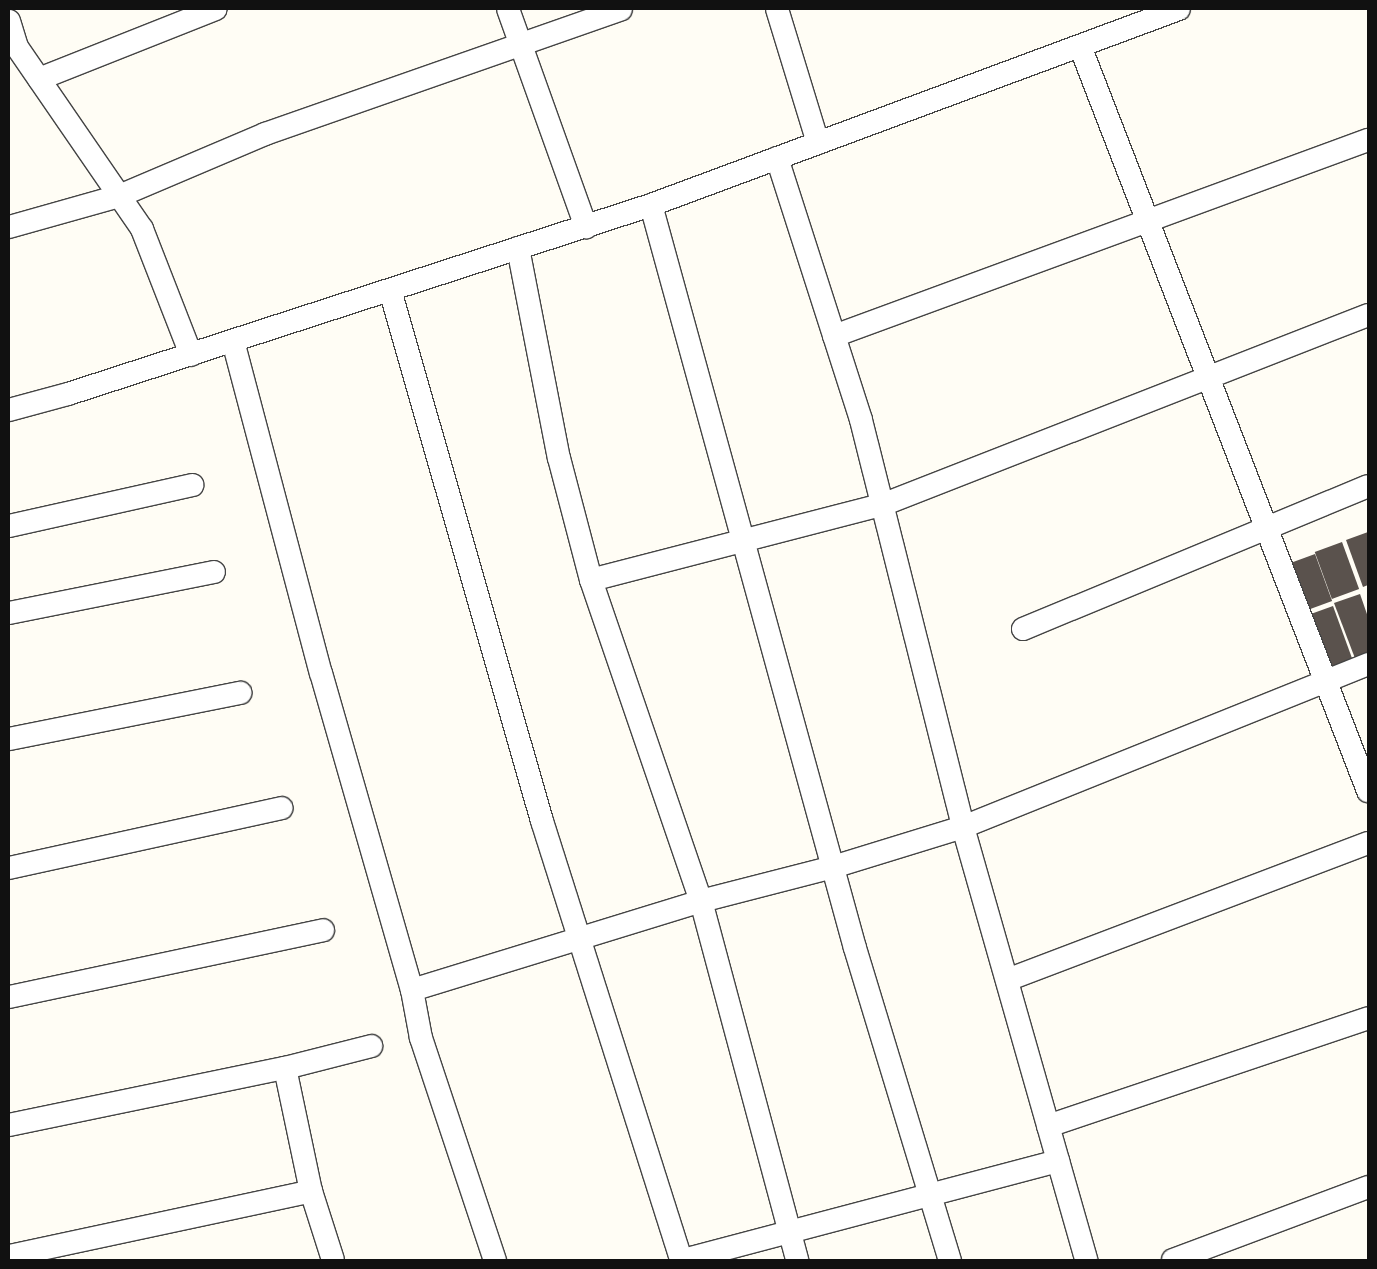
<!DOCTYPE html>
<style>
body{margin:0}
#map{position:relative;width:1377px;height:1269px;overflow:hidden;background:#fffdf5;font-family:Georgia,serif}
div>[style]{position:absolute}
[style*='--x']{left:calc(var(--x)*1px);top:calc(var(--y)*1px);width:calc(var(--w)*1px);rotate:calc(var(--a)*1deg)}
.building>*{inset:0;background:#5a524d;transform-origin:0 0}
.roads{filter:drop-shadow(1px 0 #444) drop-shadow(-1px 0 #444) drop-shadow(0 1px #444) drop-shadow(0 -1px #444)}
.minor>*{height:22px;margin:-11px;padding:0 11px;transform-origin:11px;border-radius:11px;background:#fff}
span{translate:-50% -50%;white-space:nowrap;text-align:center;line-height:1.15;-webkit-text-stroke:5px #fff;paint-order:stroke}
.frame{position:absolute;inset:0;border:10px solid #111;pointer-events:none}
</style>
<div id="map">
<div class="building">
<div style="clip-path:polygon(1368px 532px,1368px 585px,1363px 587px,1346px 540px)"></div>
<div style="left:1342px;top:542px;width:50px;height:29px;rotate:70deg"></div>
<div style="left:1315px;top:554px;width:50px;height:29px;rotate:70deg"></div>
<div style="clip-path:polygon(1360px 594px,1368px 617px,1368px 657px,1356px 661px,1334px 603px)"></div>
<div style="left:1333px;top:606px;width:62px;height:28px;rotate:70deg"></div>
</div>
<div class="roads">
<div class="minor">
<div style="--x:508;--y:9;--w:232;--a:70.3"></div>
<div style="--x:777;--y:9;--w:140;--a:73"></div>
<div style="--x:9;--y:21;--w:27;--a:73"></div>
<div style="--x:17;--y:47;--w:221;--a:55.5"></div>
<div style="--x:142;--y:229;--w:135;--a:68.7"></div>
<div style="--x:1080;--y:46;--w:799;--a:68.86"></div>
<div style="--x:39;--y:79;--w:190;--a:-21.6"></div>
<div style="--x:777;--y:158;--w:275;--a:72.2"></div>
<div style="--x:861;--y:420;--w:420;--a:75.9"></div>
<div style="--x:963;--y:827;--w:450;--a:74.1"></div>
<div style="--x:651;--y:205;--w:770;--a:74.65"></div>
<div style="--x:855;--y:948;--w:326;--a:73.1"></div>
<div style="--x:9;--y:227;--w:114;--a:-15.7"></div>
<div style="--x:119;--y:196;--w:159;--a:-23"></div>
<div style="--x:265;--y:134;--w:377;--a:-19.3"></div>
<div style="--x:518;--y:248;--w:214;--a:79"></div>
<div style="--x:559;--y:458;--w:126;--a:75.3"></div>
<div style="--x:591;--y:580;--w:339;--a:71.1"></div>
<div style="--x:701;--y:901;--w:372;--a:75"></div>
<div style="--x:390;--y:290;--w:552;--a:74.03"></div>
<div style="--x:542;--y:821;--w:460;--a:72.4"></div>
<div style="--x:834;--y:336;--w:569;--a:-20.16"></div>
<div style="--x:233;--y:341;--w:343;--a:75.2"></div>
<div style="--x:321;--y:673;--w:330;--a:74"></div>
<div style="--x:412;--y:990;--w:49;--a:79.4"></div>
<div style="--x:421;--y:1038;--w:234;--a:71.6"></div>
<div style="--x:9;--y:410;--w:61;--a:-15.2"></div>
<div style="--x:68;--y:394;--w:613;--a:-17.96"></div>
<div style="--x:651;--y:205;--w:563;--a:-20.37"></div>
<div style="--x:9;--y:526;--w:188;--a:-12.6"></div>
<div style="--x:591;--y:580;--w:301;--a:-14.5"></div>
<div style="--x:882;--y:505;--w:522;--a:-21.35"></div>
<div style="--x:9;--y:613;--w:209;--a:-11.3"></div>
<div style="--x:1023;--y:629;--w:373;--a:-22.5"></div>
<div style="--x:9;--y:739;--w:236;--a:-11.3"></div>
<div style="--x:9;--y:868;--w:279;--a:-12.4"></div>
<div style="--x:1007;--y:980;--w:386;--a:-20.8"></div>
<div style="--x:412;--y:990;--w:302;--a:-17.1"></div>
<div style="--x:701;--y:901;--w:136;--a:-14.4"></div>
<div style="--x:833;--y:867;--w:136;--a:-17.1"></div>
<div style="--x:963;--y:827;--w:437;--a:-21.9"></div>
<div style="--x:9;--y:997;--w:321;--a:-12"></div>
<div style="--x:285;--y:1068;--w:126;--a:78.1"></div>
<div style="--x:311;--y:1191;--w:72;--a:72.3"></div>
<div style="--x:9;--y:1125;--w:282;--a:-11.7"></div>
<div style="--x:285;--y:1068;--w:89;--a:-14.3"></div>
<div style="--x:1048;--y:1126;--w:338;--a:-18.6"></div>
<div style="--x:9;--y:1256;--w:309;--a:-12.1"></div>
<div style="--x:683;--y:1260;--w:388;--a:-14.8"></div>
<div style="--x:1173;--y:1260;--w:208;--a:-20.5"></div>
</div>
</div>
<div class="frame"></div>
</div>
